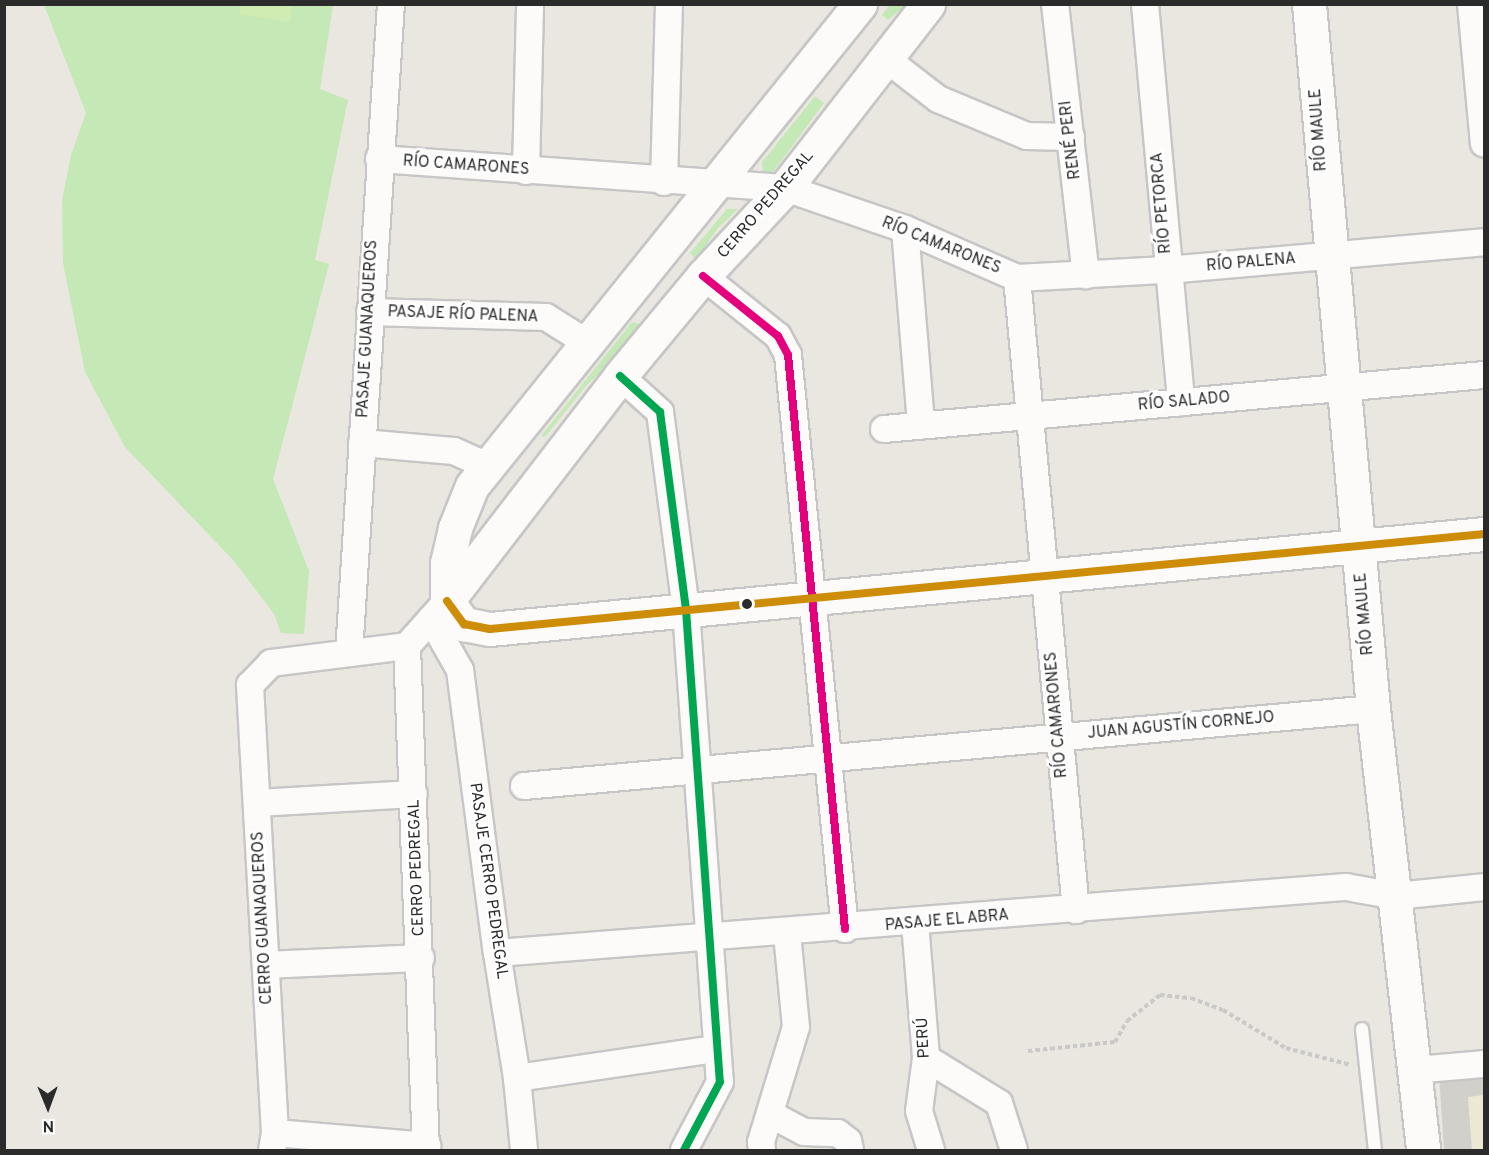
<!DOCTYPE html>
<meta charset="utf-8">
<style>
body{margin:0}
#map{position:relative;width:1489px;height:1155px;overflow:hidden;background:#eae7e0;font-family:Overpass,sans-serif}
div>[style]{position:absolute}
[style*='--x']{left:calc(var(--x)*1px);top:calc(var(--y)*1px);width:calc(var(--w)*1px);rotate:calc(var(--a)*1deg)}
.education>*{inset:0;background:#ede8d4}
.green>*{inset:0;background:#c4e8b6}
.pitch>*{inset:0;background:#d0ecb3}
.building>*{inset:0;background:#d2d0cb}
.path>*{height:4px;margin-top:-2px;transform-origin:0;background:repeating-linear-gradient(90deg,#cac9c8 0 4.5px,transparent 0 7.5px)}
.roads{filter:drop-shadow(2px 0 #c7c6c6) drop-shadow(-2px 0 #c7c6c6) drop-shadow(0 2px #c7c6c6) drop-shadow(0 -2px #c7c6c6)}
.lane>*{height:12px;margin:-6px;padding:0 6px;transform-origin:6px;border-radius:6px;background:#fcfbfa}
.street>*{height:26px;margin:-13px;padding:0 13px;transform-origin:13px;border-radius:13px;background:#fcfbfa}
.secondary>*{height:33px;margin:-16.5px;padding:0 16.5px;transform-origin:16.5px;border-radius:16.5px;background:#fcfbfa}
.bus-1>*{height:8px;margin:-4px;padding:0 4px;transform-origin:4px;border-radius:4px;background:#e5007d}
.bus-2>*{height:8px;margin:-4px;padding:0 4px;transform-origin:4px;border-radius:4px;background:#00a651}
.bus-3>*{height:8px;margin:-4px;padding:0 4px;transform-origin:4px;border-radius:4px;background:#ce8d09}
.dots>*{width:16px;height:16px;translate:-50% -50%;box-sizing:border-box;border:3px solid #fff;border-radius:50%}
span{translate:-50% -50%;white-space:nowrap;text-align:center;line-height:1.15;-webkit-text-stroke:5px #fff;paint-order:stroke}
.street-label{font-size:16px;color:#2b2b2b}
.frame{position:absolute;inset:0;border:6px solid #2b2b2b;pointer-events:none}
.north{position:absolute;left:18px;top:1077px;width:60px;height:60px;-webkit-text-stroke:4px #fff;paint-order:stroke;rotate:179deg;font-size:16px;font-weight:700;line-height:24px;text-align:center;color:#2b2b2b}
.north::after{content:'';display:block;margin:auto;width:21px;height:27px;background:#2b2b2b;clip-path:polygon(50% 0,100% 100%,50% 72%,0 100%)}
</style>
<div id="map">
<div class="education">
<div style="clip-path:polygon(1484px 1071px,1484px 1150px,1444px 1150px,1439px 1075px)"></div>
</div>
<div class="green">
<div style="clip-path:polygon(44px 5px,333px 5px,320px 89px,348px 100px,315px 260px,329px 264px,273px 479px,309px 571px,304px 634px,281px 633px,274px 614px,234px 561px,125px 447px,85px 372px,63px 263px,62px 201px,71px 155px,86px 113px)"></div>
<div style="clip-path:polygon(889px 5px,889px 4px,906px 5px,888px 20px,882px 15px)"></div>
<div style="clip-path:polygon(815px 96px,824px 103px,773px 172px,763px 173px,762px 162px)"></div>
<div style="clip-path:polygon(727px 209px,738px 209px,718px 228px,696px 259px,690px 253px)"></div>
<div style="clip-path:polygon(632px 322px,641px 324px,614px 359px,585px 387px,545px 437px,541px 436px)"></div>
</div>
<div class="pitch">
<div style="clip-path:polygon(241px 5px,292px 5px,290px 22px,239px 14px)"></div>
</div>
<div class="building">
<div style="clip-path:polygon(1484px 1071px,1484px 1095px,1468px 1097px,1472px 1150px,1444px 1150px,1439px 1075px)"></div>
</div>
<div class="path">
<div style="--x:1028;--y:1051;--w:87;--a:-5.9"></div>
<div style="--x:1115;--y:1042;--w:24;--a:-60"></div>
<div style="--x:1127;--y:1021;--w:42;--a:-38.2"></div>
<div style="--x:1160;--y:995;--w:31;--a:6"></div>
<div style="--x:1191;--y:998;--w:34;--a:21"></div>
<div style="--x:1223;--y:1010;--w:74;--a:31.1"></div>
<div style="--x:1286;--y:1048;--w:67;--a:14.7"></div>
</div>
<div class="roads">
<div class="lane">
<div style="--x:1362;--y:1029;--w:122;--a:83.9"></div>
</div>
<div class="street">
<div style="--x:1055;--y:4;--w:273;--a:83.5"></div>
<div style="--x:1145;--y:4;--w:400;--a:84.8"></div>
<div style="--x:1471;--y:4;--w:140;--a:84.7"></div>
<div style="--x:885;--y:58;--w:67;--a:37.7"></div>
<div style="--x:938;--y:99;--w:96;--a:22.6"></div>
<div style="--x:1027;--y:136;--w:44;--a:1.3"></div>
<div style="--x:379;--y:159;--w:407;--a:4.1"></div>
<div style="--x:785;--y:188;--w:127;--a:18.9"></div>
<div style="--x:905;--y:229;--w:122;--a:23.6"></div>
<div style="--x:1017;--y:278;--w:150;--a:-3.1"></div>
<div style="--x:1167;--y:270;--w:318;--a:-5"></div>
<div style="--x:526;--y:171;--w:167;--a:-88.6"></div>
<div style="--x:664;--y:182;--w:178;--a:-88.4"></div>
<div style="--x:905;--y:229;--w:197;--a:85.3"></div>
<div style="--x:703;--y:276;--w:96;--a:38.7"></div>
<div style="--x:778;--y:336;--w:21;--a:62"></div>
<div style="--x:788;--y:355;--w:577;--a:84.33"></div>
<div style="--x:1017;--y:278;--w:635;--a:84.67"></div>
<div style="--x:370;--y:312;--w:176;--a:1.6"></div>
<div style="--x:546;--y:317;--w:47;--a:32"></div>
<div style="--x:620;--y:376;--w:54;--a:42"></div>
<div style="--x:660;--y:412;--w:200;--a:82.5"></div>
<div style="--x:686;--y:610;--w:473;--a:85.9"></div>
<div style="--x:720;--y:1082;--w:77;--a:117.9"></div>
<div style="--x:884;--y:429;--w:602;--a:-5.14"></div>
<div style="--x:362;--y:443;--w:92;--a:5"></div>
<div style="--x:454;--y:451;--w:37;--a:24"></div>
<div style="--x:431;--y:619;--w:59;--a:60.4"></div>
<div style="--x:460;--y:670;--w:285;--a:82.6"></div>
<div style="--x:497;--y:953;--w:127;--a:80.9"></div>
<div style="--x:517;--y:1078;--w:72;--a:84.4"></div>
<div style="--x:349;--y:653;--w:650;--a:-86.3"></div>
<div style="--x:524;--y:786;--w:852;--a:-5.18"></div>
<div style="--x:257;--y:803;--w:157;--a:-3.3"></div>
<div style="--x:915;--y:923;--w:135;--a:85.3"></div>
<div style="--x:926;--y:1058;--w:53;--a:97.5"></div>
<div style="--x:919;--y:1111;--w:41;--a:72.9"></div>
<div style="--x:497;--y:953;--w:852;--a:-4.45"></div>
<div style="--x:1346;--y:887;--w:51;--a:10.2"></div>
<div style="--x:1396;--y:896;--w:88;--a:-5.8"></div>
<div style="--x:266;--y:965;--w:155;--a:-2.6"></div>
<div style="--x:926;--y:1058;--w:86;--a:31.7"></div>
<div style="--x:999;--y:1103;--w:49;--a:72.3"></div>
<div style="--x:1415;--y:1070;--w:69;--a:-5"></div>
<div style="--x:517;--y:1078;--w:202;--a:-8.3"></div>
<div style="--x:770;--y:1114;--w:38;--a:28"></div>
<div style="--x:804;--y:1132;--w:34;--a:2"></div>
<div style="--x:838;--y:1133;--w:13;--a:39"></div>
<div style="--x:848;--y:1141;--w:9;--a:77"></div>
<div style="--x:275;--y:1133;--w:153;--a:4.9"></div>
<div style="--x:272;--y:1150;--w:17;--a:-80"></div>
<div style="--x:275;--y:1133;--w:449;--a:-93.2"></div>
<div style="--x:250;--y:685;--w:30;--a:-46"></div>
<div style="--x:271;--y:663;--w:137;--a:-7.1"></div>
<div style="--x:426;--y:1150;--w:504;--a:-92.16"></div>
<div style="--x:407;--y:646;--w:60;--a:-48.4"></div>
<div style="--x:762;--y:1150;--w:8;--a:-97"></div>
<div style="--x:761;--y:1142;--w:120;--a:-73.1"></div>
<div style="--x:796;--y:1027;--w:93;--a:-95.5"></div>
</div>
<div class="secondary">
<div style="--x:1309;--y:4;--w:708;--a:84.81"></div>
<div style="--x:1373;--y:709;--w:444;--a:83.5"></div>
<div style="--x:447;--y:601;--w:29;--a:54"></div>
<div style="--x:464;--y:624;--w:26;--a:11"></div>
<div style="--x:490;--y:629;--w:999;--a:-5.46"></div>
<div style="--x:447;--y:601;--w:284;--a:-52.4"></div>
<div style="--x:620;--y:376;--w:130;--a:-50.3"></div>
<div style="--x:703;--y:276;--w:120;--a:-47"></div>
<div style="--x:785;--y:188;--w:233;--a:-52.1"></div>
<div style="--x:447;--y:601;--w:38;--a:-90"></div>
<div style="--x:447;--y:563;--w:36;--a:-77"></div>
<div style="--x:455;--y:528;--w:45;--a:-68"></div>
<div style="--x:472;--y:486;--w:619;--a:-51.17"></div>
</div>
</div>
<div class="bus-1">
<div style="--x:703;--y:276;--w:96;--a:38.7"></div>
<div style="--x:778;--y:336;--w:21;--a:62"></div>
<div style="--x:788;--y:355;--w:577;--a:84.33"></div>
</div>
<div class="bus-2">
<div style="--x:620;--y:376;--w:54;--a:42"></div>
<div style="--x:660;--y:412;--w:200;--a:82.5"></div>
<div style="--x:686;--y:610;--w:473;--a:85.9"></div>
<div style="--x:720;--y:1082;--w:77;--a:117.9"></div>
</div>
<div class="bus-3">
<div style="--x:447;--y:601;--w:29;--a:54"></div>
<div style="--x:464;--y:624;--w:26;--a:11"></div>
<div style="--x:490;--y:629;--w:999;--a:-5.46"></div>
</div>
<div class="dots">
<div style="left:747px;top:604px;background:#2b2b2b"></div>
</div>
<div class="street-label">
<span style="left:1319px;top:130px;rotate:-94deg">RÍO MAULE</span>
<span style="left:1071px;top:140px;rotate:-97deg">RENÉ PERI</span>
<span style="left:466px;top:166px;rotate:4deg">RÍO CAMARONES</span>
<span style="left:1162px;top:203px;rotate:-95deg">RÍO PETORCA</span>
<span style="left:766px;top:205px;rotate:-49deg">CERRO PEDREGAL</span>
<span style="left:941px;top:246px;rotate:22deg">RÍO CAMARONES</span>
<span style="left:1251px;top:263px;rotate:-5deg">RÍO PALENA</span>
<span style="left:463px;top:315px;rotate:2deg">PASAJE RÍO PALENA</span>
<span style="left:368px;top:329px;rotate:-87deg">PASAJE GUANAQUEROS</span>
<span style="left:1184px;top:402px;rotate:-5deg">RÍO SALADO</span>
<span style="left:1365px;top:614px;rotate:-95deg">RÍO MAULE</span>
<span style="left:1057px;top:715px;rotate:-95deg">RÍO CAMARONES</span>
<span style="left:1181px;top:726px;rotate:-5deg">JUAN AGUSTÍN CORNEJO</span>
<span style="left:417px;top:868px;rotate:-92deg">CERRO PEDREGAL</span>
<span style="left:488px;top:881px;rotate:82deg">PASAJE CERRO PEDREGAL</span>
<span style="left:263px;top:918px;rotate:-93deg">CERRO GUANAQUEROS</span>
<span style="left:947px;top:921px;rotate:-5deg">PASAJE EL ABRA</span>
<span style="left:924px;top:1038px;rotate:-93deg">PERÚ</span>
</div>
<div class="frame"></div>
<div class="north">N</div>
</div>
